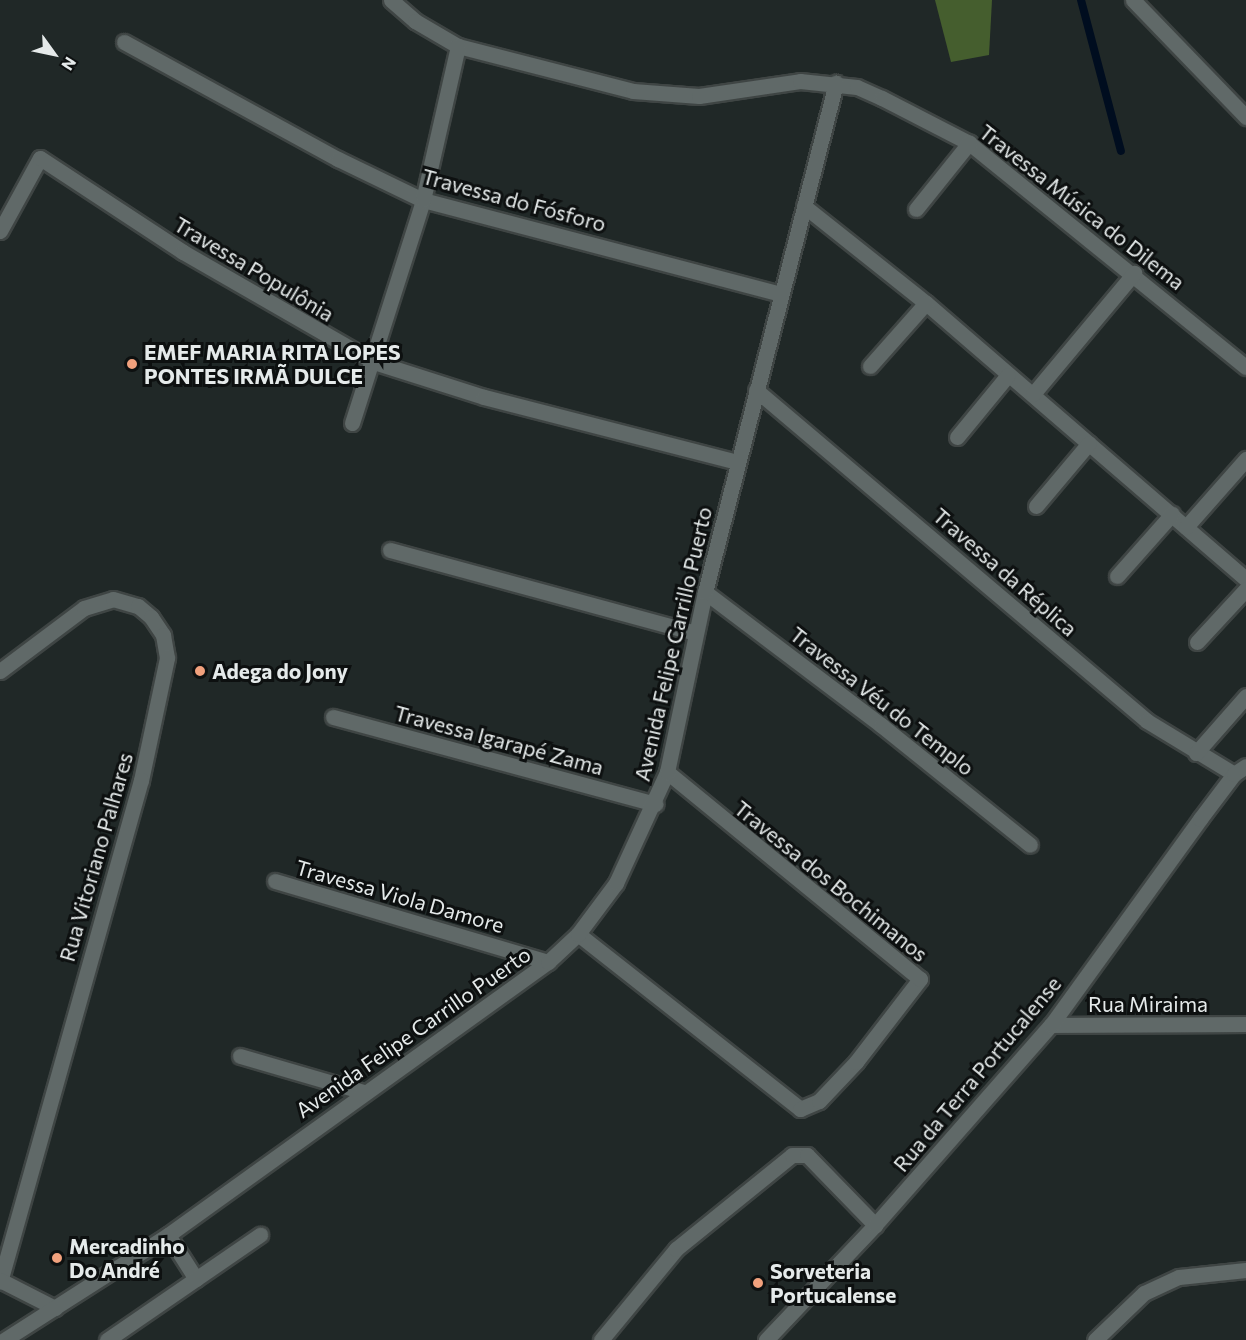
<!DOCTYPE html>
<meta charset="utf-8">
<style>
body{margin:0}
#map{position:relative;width:1246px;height:1340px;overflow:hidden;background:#202827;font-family:Commissioner,sans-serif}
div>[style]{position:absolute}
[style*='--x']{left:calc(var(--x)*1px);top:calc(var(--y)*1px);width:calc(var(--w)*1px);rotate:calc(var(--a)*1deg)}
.forest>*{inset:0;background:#455e2e}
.stream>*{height:8px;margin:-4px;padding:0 4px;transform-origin:4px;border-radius:4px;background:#000d1f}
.roads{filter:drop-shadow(2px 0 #3f4544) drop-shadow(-2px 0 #3f4544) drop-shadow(0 2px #3f4544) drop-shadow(0 -2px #3f4544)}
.minor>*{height:15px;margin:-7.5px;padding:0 7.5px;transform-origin:7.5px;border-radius:7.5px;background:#606968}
.dots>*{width:16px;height:16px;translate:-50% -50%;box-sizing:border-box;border:3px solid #0d1010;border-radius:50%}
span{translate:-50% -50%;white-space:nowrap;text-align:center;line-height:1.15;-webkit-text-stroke:6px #0d1010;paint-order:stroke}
.street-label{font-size:21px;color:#e5eaea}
.poi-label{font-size:21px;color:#e5eaea;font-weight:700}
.left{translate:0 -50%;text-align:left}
.north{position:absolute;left:24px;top:24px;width:60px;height:60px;-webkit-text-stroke:4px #0d1010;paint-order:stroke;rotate:123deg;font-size:16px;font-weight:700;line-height:24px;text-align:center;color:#e5eaea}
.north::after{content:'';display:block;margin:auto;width:21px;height:27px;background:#e5eaea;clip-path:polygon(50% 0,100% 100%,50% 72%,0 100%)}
</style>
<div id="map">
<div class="forest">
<div style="clip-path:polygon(935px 0,992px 0,989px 55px,951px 62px)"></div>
</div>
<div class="stream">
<div style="--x:1081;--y:0;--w:156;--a:75.2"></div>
</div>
<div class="roads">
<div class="minor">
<div style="--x:391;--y:0;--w:32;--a:41"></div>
<div style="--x:415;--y:21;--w:50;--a:30.2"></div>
<div style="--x:458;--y:46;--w:181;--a:14.4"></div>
<div style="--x:633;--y:91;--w:66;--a:4.3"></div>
<div style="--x:699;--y:96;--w:102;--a:-8.4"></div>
<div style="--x:800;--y:81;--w:57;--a:6"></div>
<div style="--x:857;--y:87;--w:27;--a:24"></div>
<div style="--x:882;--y:98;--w:98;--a:27.3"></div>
<div style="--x:969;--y:143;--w:356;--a:39"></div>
<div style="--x:1133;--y:0;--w:163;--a:46"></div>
<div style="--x:124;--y:42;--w:244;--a:28.7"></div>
<div style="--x:338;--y:159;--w:94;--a:25.8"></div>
<div style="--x:423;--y:200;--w:370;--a:14.7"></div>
<div style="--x:804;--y:206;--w:156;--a:38.5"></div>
<div style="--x:926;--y:303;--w:423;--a:40.8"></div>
<div style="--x:916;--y:209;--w:85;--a:-51.2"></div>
<div style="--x:0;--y:231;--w:83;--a:-61.3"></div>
<div style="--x:40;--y:158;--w:171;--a:33.3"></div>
<div style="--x:183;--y:252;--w:220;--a:29.9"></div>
<div style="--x:374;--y:362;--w:115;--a:17.7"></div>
<div style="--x:484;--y:397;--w:262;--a:14.4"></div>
<div style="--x:870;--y:366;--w:84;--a:-48.4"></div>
<div style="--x:756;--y:390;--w:512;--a:40.25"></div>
<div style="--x:1147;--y:721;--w:102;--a:31.3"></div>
<div style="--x:1033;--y:394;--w:158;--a:-50.1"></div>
<div style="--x:352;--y:423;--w:234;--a:-72.3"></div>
<div style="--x:423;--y:200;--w:158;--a:-77.2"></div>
<div style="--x:957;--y:437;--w:80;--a:-50.6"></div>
<div style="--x:1036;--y:506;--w:82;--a:-49.9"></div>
<div style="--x:1186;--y:527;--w:91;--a:-48.6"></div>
<div style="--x:390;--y:550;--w:316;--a:15.2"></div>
<div style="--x:1117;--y:576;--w:83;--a:-48.4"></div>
<div style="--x:705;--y:592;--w:221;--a:37.1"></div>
<div style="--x:881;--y:725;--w:191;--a:38.8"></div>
<div style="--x:1197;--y:642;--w:72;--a:-47.2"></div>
<div style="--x:0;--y:671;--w:105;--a:-36.9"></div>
<div style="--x:84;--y:608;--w:30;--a:-17"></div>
<div style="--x:113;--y:599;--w:26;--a:16"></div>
<div style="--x:138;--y:606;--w:17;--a:40"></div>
<div style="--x:151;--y:617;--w:22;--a:56"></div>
<div style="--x:163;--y:635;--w:23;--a:80"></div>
<div style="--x:167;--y:658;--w:125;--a:102"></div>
<div style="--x:141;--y:780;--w:521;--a:105.69"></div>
<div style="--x:333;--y:717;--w:334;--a:15.1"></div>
<div style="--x:1196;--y:753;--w:76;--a:-48.7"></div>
<div style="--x:275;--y:881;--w:285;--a:16.5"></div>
<div style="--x:578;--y:934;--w:283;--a:38.2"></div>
<div style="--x:800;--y:1109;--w:21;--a:-23"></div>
<div style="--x:819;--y:1101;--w:54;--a:-46.5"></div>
<div style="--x:856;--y:1062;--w:105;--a:-52.4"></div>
<div style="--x:920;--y:979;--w:327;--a:-140.7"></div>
<div style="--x:1051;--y:1025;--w:195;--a:-0.3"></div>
<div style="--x:240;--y:1056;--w:129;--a:16.2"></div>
<div style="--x:168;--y:1235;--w:52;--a:57.5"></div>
<div style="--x:0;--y:1280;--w:62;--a:27"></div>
<div style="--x:4;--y:1340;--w:195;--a:-32.6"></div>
<div style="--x:168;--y:1235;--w:468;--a:-35.7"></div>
<div style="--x:548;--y:962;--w:41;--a:-43"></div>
<div style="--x:578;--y:934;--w:64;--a:-53.3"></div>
<div style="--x:616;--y:883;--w:122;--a:-65.3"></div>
<div style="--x:667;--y:772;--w:184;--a:-78.1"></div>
<div style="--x:705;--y:592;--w:526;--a:-75.57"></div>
<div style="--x:107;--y:1340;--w:186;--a:-34.5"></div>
<div style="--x:601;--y:1340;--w:118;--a:-50.5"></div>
<div style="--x:676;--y:1249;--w:149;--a:-39"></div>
<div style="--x:792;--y:1155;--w:15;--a:0"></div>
<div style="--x:807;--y:1155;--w:98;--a:45.8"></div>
<div style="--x:766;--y:1340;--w:158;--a:-46.5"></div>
<div style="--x:875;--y:1225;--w:266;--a:-48.7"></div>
<div style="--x:1051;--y:1025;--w:254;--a:-54.1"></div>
<div style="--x:1200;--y:819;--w:56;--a:-52.9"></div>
<div style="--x:1234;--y:774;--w:14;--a:-34"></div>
<div style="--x:1095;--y:1340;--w:68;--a:-43.8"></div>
<div style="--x:1144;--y:1293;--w:38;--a:-25"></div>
<div style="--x:1179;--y:1277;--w:67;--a:-6"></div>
</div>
</div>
<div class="dots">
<div style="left:132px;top:364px;background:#f1a17d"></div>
<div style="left:200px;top:671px;background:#f1a17d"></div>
<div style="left:57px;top:1258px;background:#f1a17d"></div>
<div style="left:758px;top:1283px;background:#f1a17d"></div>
</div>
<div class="street-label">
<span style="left:514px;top:200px;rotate:15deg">Travessa do Fósforo</span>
<span style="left:1082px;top:207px;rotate:38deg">Travessa Música do Dilema</span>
<span style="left:254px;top:269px;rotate:31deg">Travessa Populônia</span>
<span style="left:1005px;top:572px;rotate:41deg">Travessa da Réplica</span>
<span style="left:673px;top:644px;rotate:-77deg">Avenida Felipe Carrillo Puerto</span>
<span style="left:882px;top:701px;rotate:38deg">Travessa Véu do Templo</span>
<span style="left:499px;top:740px;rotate:15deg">Travessa Igarapé Zama</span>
<span style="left:96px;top:857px;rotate:-74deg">Rua Vitoriano Palhares</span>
<span style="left:831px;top:881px;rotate:39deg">Travessa dos Bochimanos</span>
<span style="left:400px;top:896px;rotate:16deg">Travessa Viola Damore</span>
<span style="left:1148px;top:1004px">Rua Miraima</span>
<span style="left:413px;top:1032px;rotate:-35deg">Avenida Felipe Carrillo Puerto</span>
<span style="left:977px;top:1074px;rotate:-50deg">Rua da Terra Portucalense</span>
</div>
<div class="poi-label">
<span class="left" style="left:144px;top:364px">EMEF MARIA RITA LOPES<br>PONTES IRMÃ DULCE</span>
<span class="left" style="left:212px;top:671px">Adega do Jony</span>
<span class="left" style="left:69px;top:1258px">Mercadinho<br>Do André</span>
<span class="left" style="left:770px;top:1283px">Sorveteria<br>Portucalense</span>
</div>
<div class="north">N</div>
</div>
